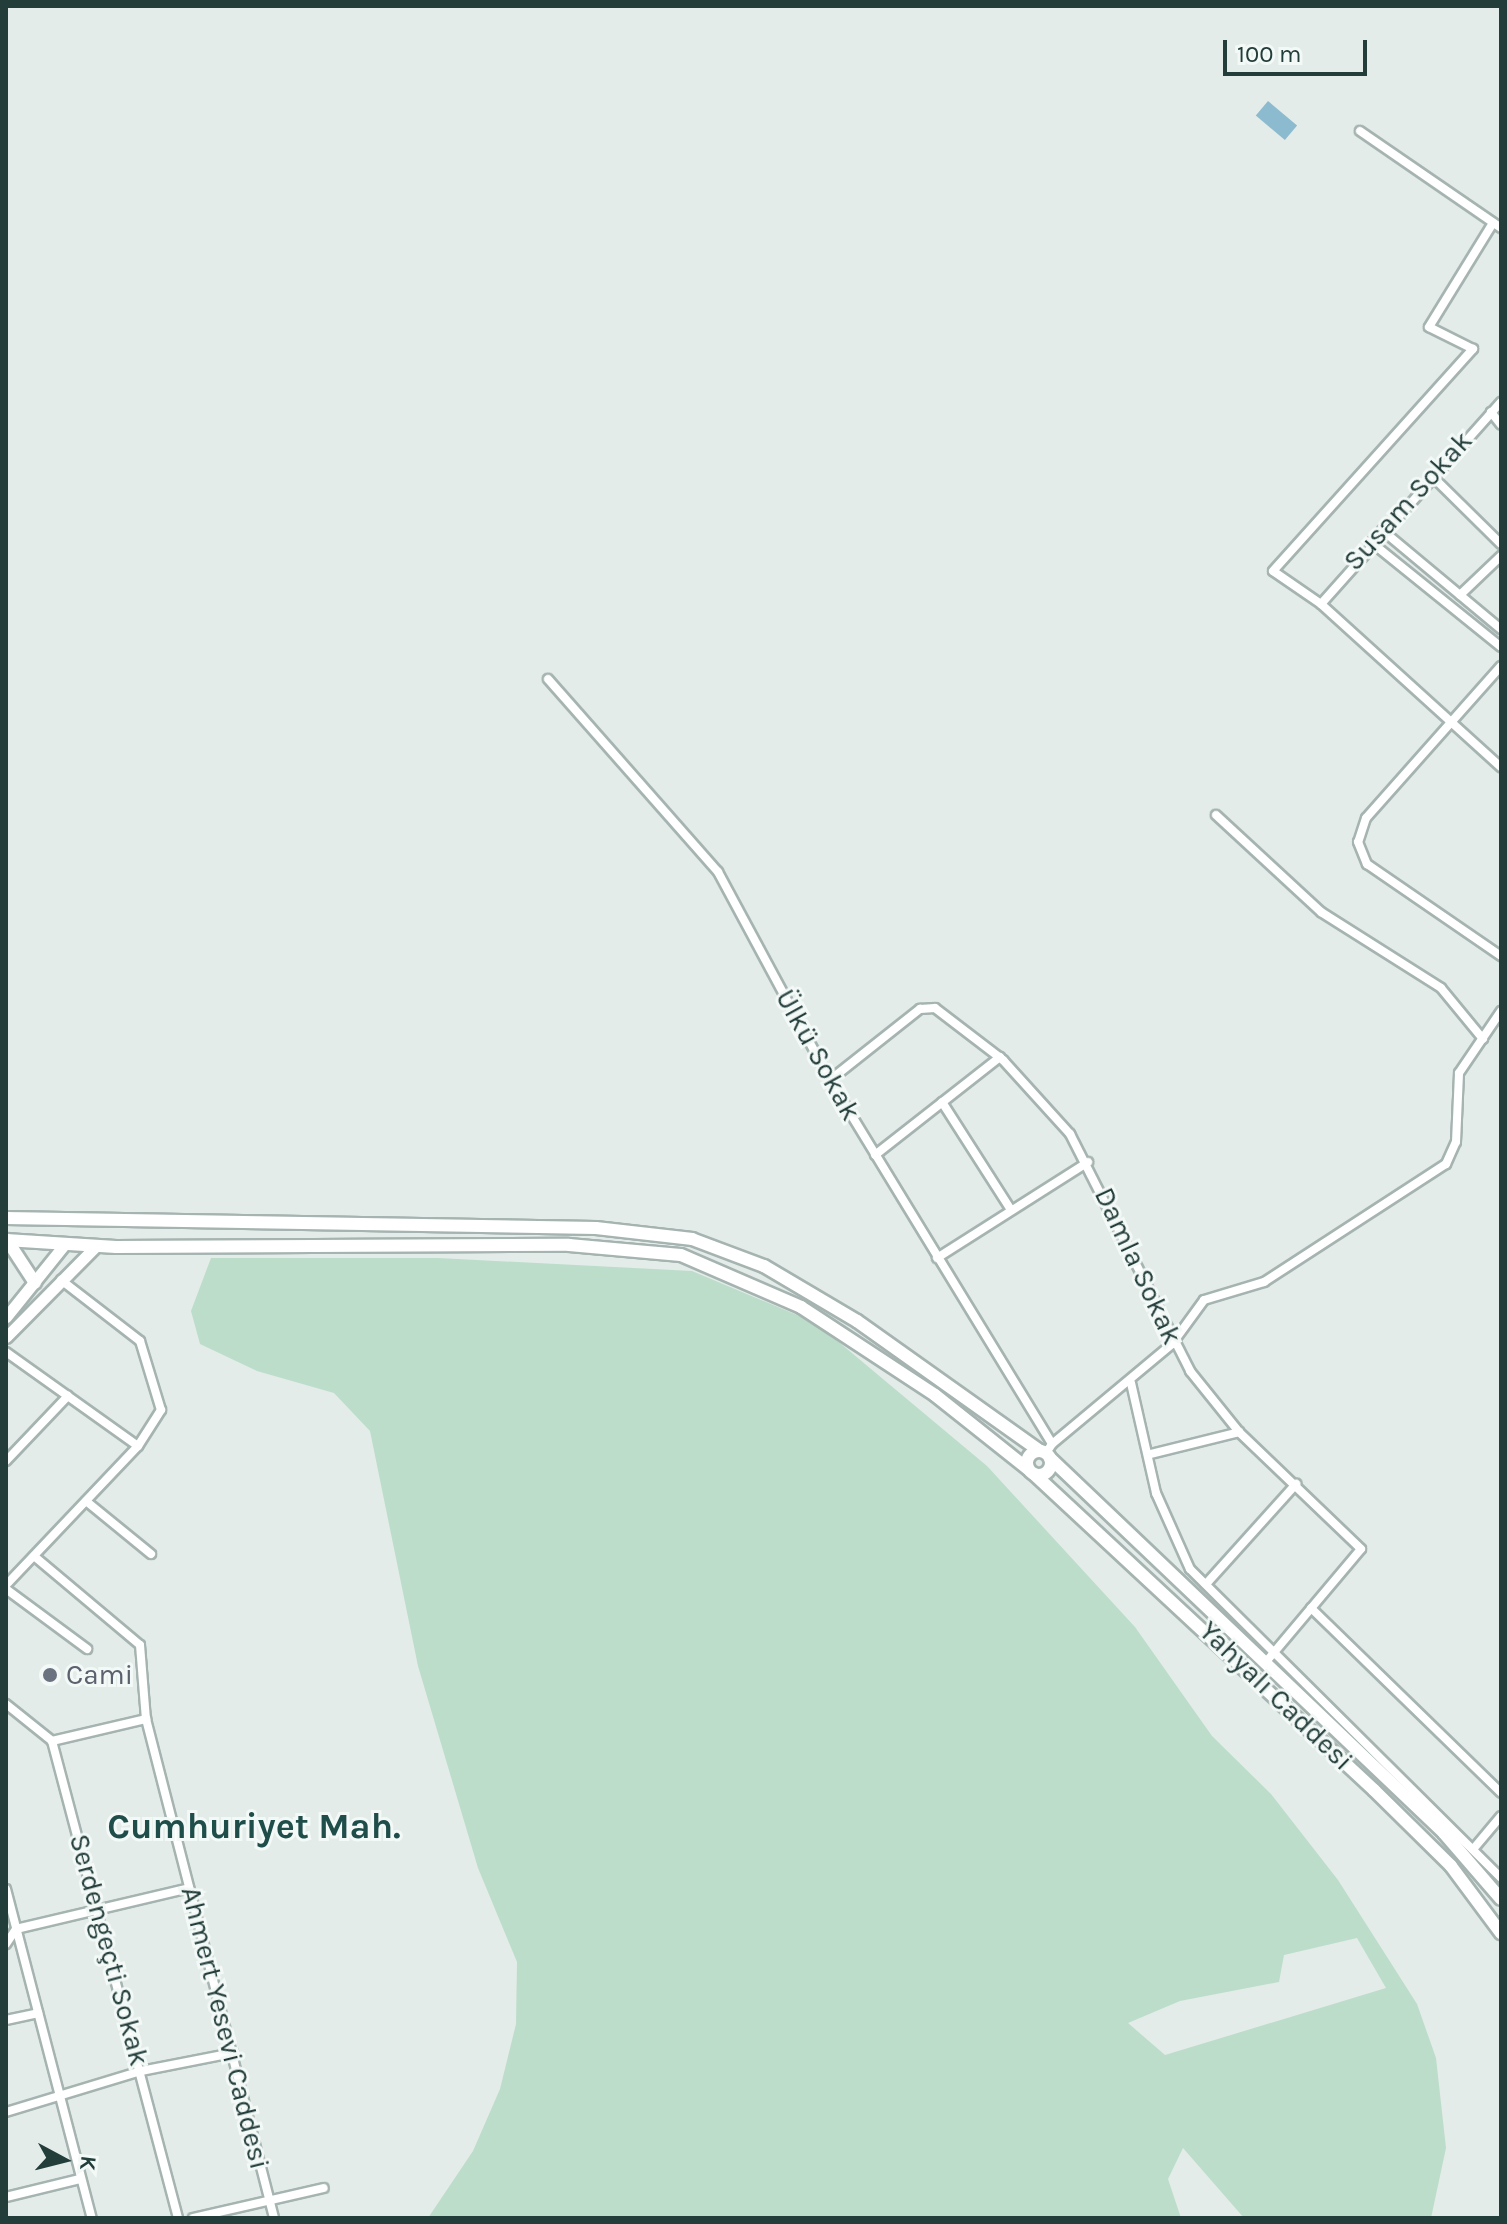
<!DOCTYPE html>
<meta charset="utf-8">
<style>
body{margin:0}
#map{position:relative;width:1507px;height:2224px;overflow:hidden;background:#e3ece9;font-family:Karla,sans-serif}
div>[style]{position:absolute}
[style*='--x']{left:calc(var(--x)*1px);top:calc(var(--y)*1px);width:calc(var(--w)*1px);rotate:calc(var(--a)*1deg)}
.green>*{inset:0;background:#bcddca}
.water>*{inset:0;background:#8cbbcf;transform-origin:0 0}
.roads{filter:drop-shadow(2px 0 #a6b4b1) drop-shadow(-2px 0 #a6b4b1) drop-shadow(0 2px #a6b4b1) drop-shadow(0 -2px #a6b4b1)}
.minor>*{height:8px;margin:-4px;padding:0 4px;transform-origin:4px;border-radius:4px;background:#fff}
.tertiary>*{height:11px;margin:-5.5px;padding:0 5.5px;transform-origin:5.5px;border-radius:5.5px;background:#fff}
.secondary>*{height:12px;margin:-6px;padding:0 6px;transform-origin:6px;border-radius:6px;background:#fff}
.secondary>.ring{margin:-6px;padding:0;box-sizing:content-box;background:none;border:12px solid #fff;border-radius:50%}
.dots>*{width:22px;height:22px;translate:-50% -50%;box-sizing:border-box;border:4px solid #f3f9f7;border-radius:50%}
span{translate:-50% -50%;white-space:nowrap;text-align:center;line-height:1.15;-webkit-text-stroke:6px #f3f9f7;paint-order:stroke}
.street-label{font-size:28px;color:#233d3a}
.worship-label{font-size:28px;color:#5b616d}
.left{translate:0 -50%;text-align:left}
.district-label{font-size:36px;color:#1f4e4a;font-weight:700}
.frame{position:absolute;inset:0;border:8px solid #233d3a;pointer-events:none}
.north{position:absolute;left:24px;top:2120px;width:80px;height:80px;-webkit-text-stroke:6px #f3f9f7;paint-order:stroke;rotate:97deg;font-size:22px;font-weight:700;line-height:32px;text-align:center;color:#233d3a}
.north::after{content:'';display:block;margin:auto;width:28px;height:36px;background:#233d3a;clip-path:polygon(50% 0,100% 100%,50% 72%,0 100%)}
.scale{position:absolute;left:1223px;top:40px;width:144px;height:36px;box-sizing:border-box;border:4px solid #233d3a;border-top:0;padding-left:10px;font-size:24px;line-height:28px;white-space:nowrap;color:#233d3a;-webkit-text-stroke:6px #f3f9f7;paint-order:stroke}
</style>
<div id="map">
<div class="green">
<div style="clip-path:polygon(evenodd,211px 1258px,438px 1258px,692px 1271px,816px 1323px,987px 1466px,1135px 1627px,1212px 1736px,1271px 1794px,1338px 1880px,1417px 2004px,1436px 2058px,1446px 2148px,1431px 2218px,1244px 2218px,1183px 2148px,1168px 2179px,1181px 2218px,428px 2218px,473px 2151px,500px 2089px,516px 2024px,517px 1962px,478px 1868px,418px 1666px,370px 1431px,334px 1393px,257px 1371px,200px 1344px,191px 1311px,211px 1258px,1357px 1938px,1386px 1988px,1165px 2055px,1128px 2023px,1180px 2001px,1279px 1982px,1284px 1955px,1357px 1938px)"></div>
</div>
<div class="water">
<div style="left:1268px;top:101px;width:38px;height:19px;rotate:40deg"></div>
</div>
<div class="roads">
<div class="minor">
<div style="--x:1360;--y:131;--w:171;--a:34.5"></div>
<div style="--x:1491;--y:412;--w:16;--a:52"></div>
<div style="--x:1431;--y:475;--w:98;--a:44.6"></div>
<div style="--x:1382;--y:530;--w:155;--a:39.8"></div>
<div style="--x:1371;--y:542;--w:167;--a:38.9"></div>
<div style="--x:1460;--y:595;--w:57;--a:-43.6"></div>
<div style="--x:1321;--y:604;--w:58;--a:-145.5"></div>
<div style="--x:1273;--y:571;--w:299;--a:-48"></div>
<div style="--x:1473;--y:349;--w:49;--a:-153.4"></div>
<div style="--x:1429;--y:327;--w:122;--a:-58.4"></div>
<div style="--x:1321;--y:604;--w:271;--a:-48.3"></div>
<div style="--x:1321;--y:604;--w:243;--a:42.2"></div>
<div style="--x:1501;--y:666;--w:203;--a:131.6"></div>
<div style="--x:1366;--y:818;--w:25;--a:108"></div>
<div style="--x:1358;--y:842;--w:24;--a:68"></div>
<div style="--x:1367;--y:864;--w:163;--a:34.5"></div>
<div style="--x:548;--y:679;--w:257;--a:48.6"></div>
<div style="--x:718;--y:872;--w:236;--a:61.7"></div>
<div style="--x:830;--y:1080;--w:426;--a:58.6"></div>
<div style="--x:1052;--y:1444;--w:11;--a:124"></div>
<div style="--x:1216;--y:815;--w:143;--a:42.7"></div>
<div style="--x:1321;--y:912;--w:142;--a:32.3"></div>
<div style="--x:1441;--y:988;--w:66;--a:50.5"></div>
<div style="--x:830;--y:1080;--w:115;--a:-38.3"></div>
<div style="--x:920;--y:1009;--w:15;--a:-4"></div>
<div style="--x:935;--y:1008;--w:86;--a:37.4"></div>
<div style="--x:1003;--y:1060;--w:100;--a:47.8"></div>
<div style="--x:1070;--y:1134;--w:266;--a:63.1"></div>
<div style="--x:1190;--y:1371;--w:78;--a:51.2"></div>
<div style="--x:1239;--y:1432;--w:169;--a:43.8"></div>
<div style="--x:1361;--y:1549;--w:148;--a:130.1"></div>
<div style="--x:942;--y:1102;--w:128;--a:57.4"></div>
<div style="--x:875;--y:1155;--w:159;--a:-38.1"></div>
<div style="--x:937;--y:1258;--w:179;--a:-32.4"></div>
<div style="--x:6;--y:1352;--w:162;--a:35.5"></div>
<div style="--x:1131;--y:1383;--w:113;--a:77.2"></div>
<div style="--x:1156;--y:1493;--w:83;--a:65.9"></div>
<div style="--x:1190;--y:1569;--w:438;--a:44.8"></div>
<div style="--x:1052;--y:1444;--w:156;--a:-39.8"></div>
<div style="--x:1172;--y:1344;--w:54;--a:-54"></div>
<div style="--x:1204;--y:1300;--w:63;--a:-16.7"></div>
<div style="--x:1264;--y:1282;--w:217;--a:-33"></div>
<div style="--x:1446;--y:1164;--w:24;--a:-66"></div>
<div style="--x:1456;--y:1142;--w:69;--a:-87.5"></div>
<div style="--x:1459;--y:1073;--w:75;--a:-55.9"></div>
<div style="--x:1151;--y:1454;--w:91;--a:-14"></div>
<div style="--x:6;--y:1461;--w:90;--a:-46.4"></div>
<div style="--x:86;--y:1501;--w:84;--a:39.2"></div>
<div style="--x:34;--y:1556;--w:138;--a:40"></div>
<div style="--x:140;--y:1645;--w:74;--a:85.4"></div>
<div style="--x:146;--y:1719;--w:515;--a:75.61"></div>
<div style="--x:1206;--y:1584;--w:135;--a:-48"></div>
<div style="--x:6;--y:1585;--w:192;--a:-46.5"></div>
<div style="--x:138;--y:1446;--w:43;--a:-57.4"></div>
<div style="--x:161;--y:1410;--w:72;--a:-106.9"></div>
<div style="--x:140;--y:1341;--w:100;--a:-142.3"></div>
<div style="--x:6;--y:1589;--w:101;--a:36.5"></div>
<div style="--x:1311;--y:1608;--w:265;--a:44.2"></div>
<div style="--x:6;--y:1704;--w:59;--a:38.8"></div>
<div style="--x:52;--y:1741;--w:493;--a:75.2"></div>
<div style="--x:52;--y:1741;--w:97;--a:-13.2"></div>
<div style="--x:1475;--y:1847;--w:40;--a:-50"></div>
<div style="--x:6;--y:1889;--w:340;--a:75.4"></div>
<div style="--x:6;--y:1944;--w:18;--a:-56"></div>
<div style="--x:16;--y:1929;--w:178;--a:-13.3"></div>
<div style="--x:6;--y:2020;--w:33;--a:-12"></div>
<div style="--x:6;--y:2112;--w:141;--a:-16.9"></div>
<div style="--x:141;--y:2071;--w:94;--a:-11.1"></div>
<div style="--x:6;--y:2197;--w:76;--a:-13.7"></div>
<div style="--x:193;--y:2218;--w:134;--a:-12.9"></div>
</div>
<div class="tertiary">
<div style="--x:6;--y:1317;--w:91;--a:-51.2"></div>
<div style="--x:6;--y:1337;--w:127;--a:-45.3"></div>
</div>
<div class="secondary">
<div style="--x:6;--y:1218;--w:590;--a:0.97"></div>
<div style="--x:596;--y:1228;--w:97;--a:6.5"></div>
<div style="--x:692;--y:1239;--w:77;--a:20.6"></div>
<div style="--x:764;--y:1266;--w:108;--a:30.6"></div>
<div style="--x:857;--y:1321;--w:224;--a:35.4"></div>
<div style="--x:6;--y:1240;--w:110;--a:3.6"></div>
<div style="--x:116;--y:1247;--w:453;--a:-0.3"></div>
<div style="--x:569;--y:1245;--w:112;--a:5.1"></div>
<div style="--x:681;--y:1255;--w:131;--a:23.4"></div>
<div style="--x:801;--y:1307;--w:160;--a:33.3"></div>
<div style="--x:935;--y:1395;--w:119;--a:38.5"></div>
<div style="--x:7;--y:1240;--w:51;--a:56.9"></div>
<div class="ring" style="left:1027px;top:1451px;width:12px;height:12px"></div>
<div style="--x:1050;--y:1458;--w:544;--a:43.58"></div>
<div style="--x:1444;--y:1833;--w:87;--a:49.2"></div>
<div style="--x:1034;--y:1474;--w:464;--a:42.9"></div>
<div style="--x:1374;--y:1790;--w:108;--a:44.6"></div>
<div style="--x:1451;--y:1866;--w:84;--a:53.3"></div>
</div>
</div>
<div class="dots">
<div style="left:50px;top:1675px;background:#6b7280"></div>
</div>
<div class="street-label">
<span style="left:1408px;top:501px;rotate:-48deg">Susam Sokak</span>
<span style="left:818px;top:1055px;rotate:61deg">Ülkü Sokak</span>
<span style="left:1138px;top:1266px;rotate:65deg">Damla Sokak</span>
<span style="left:1276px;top:1696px;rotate:44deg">Yahyalı Caddesi</span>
<span style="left:109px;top:1950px;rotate:75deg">Serdengeçti Sokak</span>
<span style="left:225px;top:2028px;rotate:76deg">Ahmert Yesevi Caddesi</span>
</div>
<div class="worship-label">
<span class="left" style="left:66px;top:1675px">Cami</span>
</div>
<div class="district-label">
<span style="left:254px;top:1827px">Cumhuriyet Mah.</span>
</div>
<div class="frame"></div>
<div class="north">K</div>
<div class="scale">100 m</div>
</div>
